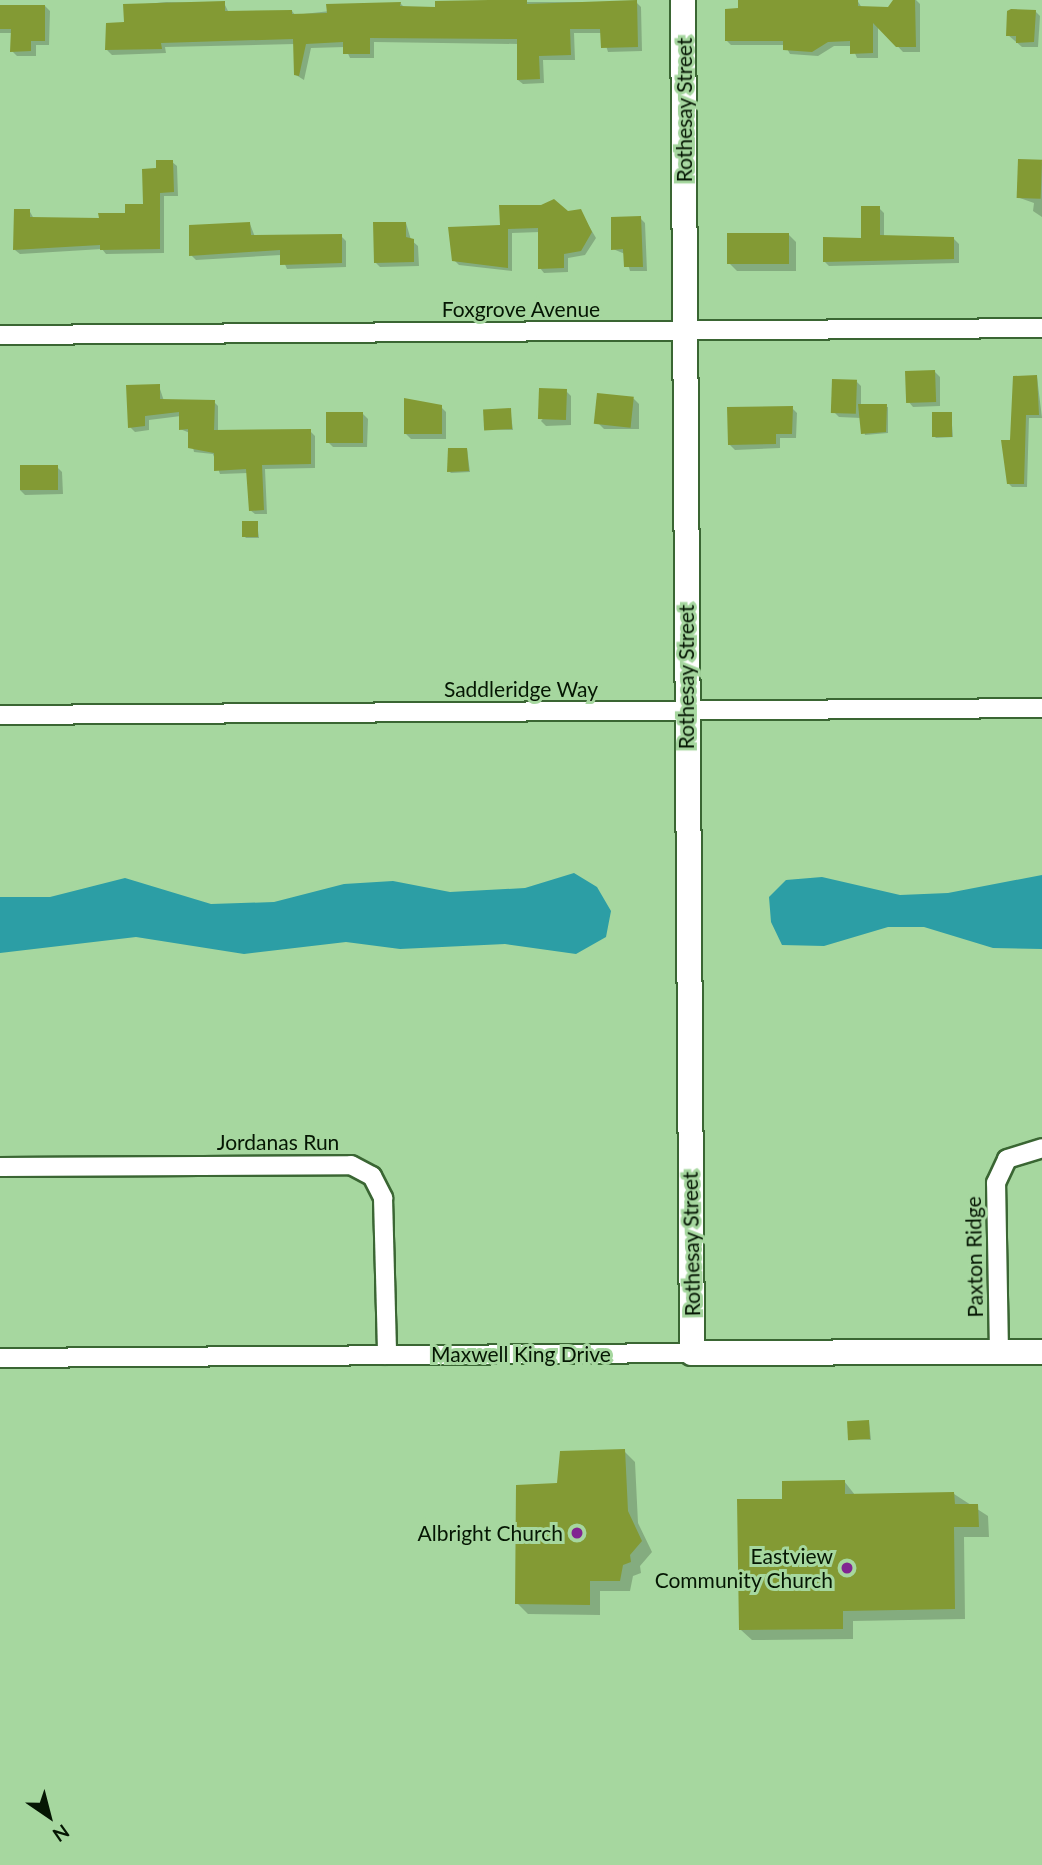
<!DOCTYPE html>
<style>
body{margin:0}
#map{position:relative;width:1042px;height:1865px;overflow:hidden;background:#a6d79f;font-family:Lato,sans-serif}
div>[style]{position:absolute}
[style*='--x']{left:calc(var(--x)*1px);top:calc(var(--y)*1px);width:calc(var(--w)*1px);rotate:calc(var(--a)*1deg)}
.water>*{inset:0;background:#2c9ea5}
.shadow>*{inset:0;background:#0003}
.building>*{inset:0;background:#839a34;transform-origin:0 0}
.roads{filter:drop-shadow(2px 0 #3a6633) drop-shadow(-2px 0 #3a6633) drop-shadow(0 2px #3a6633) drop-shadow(0 -2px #3a6633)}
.street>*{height:18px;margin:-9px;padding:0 9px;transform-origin:9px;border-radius:9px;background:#fff}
.secondary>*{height:24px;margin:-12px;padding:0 12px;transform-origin:12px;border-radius:12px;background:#fff}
.dots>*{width:19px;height:19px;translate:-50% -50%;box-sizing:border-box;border:4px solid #a6d79f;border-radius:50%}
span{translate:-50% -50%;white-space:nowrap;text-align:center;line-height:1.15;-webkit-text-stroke:6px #a6d79f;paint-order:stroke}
.street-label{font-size:21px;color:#051603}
.poi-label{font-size:21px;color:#051603}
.right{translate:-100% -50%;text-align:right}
.north{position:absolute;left:14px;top:1781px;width:70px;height:70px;-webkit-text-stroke:5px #a6d79f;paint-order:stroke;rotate:145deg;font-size:19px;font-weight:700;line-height:28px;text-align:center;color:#051603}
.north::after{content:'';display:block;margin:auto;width:24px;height:32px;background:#051603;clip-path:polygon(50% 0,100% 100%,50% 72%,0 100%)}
</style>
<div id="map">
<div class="water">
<div style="clip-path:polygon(574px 873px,597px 887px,611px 911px,606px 937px,576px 954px,505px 944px,400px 949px,346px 942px,244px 954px,136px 937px,0 953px,0 897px,50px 897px,125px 878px,211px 904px,274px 902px,344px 884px,393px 881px,450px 892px,525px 888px)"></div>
<div style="clip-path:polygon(1042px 875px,1042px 949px,993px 948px,924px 927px,888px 927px,824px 946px,782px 945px,771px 922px,769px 897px,786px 880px,822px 877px,900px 895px,948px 893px)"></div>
</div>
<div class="shadow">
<div style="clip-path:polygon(857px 0,862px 8px,889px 9px,894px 0,916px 0,920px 4px,920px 52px,903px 52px,878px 25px,878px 58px,857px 58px,852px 46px,834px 46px,818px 56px,790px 54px,785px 45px,731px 45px,726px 40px)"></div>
<div style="clip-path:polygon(166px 2px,224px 3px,229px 13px,292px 11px,295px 15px,400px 3px,405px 8px,436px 9px,437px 2px,636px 2px,641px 7px,642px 51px,608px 52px,602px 33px,574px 33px,575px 60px,543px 60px,544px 83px,523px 84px,518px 80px,518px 44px,374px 42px,374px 58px,350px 58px,345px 47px,311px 48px,304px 80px,296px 75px,295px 44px,165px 47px,166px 53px,112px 55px,107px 50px,125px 24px,125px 6px)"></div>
<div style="clip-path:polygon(45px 6px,50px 11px,49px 45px,36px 45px,36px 56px,17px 56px,12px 51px,12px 33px,0 33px,0 7px)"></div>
<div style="clip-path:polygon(1035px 11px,1040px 16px,1038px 47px,1022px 47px,1008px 35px)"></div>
<div style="clip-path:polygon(172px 162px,177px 166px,178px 196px,164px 196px,164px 253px,106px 254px,102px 249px,20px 254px,15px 250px,29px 210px,34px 219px,100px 220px,127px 214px,144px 206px,158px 170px)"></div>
<div style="clip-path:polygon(1042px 162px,1042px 217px,1033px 211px,1034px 203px,1017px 197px)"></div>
<div style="clip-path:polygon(879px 208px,884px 213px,884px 237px,954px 239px,959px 244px,959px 263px,829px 266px,824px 261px,863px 239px)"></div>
<div style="clip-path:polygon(580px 211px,596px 238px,585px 255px,568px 258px,568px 272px,544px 273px,540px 268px,540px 232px,512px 233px,512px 271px,459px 265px,454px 260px,501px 226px)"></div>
<div style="clip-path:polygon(640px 218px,645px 223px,647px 271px,630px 271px,625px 254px,613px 249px)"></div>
<div style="clip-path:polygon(406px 223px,411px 240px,418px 246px,419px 266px,380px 267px,375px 262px)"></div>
<div style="clip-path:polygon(250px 224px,255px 237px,341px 236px,346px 241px,346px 267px,287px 269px,281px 255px,196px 260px,191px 255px)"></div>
<div style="clip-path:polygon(788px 234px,796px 242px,796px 271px,737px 271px,729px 263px)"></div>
<div style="clip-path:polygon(935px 372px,940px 377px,940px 406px,913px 407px,908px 401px)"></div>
<div style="clip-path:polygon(1037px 377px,1042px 418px,1029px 418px,1027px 487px,1012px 487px,1008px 483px,1012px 442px)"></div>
<div style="clip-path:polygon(856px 381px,861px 386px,861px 406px,888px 407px,888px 433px,865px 435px,861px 418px,839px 417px,834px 412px)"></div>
<div style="clip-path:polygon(159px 386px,164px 401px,214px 402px,218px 406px,218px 432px,310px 431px,315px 436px,315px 468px,265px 469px,267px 514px,255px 514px,250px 510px,248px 473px,220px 474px,213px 454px,194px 452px,190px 433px,180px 429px,181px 416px,149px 420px,149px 430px,135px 432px,130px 427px)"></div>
<div style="clip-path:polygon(566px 391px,571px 396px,571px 425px,546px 426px,541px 421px)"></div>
<div style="clip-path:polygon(599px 394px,634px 399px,639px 404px,639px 429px,604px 429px,599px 424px)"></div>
<div style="clip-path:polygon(406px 400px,441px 407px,446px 412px,446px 439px,411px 439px,406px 434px)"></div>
<div style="clip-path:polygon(792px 408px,797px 413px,796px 438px,780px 438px,780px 448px,735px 450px,730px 445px)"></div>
<div style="clip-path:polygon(510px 409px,513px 430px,485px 429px)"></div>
<div style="clip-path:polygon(951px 413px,953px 437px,936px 438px,934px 436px)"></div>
<div style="clip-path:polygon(363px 414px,368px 419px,367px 447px,333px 447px,328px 442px)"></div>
<div style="clip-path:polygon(467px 449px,470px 472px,451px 473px,449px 471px)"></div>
<div style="clip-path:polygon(57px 467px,62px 472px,63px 494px,25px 495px,20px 490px)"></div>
<div style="clip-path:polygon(257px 523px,259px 538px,246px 538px,244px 536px)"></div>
<div style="clip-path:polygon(869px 1422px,871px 1440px,849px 1438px)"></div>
<div style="clip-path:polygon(624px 1451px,635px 1462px,638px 1523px,652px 1552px,640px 1566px,641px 1573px,633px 1576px,630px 1591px,600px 1591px,600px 1615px,528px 1614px,517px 1603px,559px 1485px)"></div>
<div style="clip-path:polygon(844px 1481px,855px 1495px,954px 1494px,988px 1516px,989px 1537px,964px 1537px,965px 1619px,853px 1621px,853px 1639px,752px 1640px,741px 1630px,784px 1500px)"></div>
</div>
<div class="building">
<div style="clip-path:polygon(489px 0,527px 0,527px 4px,637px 0,638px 47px,601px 48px,600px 29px,570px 29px,571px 55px,539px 56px,540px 79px,517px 80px,517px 39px,370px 38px,370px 54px,343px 54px,343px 42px,306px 44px,299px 76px,294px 75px,293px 39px,161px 43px,162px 49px,105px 50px,106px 23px,124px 22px,123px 4px,225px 1px,225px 11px,292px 10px,292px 14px,327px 13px,326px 4px,401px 2px,400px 6px,435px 7px,435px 1px)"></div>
<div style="clip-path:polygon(738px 0,858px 0,858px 6px,888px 7px,893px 0,915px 0,916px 47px,896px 47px,873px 23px,873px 53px,850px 54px,850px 41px,828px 42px,812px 52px,783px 50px,783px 41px,725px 41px,725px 9px,738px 8px)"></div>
<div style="clip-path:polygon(0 5px,45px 5px,45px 41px,31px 41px,31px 51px,10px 52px,11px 29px,0 29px)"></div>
<div style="clip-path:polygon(1011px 9px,1036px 10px,1034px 42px,1016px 43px,1016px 36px,1006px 36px,1007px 11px)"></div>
<div style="left:1018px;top:159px;width:24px;height:39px;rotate:2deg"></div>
<div style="clip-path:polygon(156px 160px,173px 160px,174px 192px,160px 193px,160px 249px,100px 250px,100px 245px,13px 250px,14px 209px,30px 209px,30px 217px,99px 218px,98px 213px,125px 213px,125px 204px,143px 204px,142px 169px,156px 168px)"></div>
<div style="clip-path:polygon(554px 199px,568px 211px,581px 209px,592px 232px,581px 251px,564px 254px,564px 268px,538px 269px,538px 228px,508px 229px,508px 268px,452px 261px,448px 227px,500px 225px,499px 205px,541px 205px)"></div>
<div style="clip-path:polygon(861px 206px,880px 206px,880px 235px,954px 237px,954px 259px,823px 262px,823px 237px,861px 238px)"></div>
<div style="clip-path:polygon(641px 216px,643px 267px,624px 267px,623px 249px,611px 250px,611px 217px)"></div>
<div style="clip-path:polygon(250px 222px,251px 235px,342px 234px,342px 263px,280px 265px,280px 250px,189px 256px,189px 225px)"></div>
<div style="clip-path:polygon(373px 222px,406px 222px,406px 237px,414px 239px,414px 262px,374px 263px)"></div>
<div style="left:727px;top:233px;width:62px;height:31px"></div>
<div style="left:935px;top:370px;width:32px;height:30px;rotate:88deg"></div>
<div style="clip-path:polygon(1037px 375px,1039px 415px,1026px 415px,1024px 484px,1007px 484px,1001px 440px,1010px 440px,1013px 376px)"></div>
<div style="left:832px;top:379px;width:25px;height:34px;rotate:2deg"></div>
<div style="clip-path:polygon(160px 384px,160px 399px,215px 400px,214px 430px,311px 429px,311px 464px,262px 465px,264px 510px,249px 511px,246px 469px,214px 471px,214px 453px,188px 448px,188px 429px,179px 430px,179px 412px,145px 416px,145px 426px,128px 428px,126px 385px)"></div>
<div style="left:567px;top:389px;width:31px;height:28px;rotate:92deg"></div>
<div style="left:597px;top:393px;width:37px;height:31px;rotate:6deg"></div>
<div style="clip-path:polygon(404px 398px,442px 405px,442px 434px,404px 434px)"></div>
<div style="clip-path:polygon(858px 404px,887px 404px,886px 432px,861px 434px)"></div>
<div style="clip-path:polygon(793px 406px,792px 434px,776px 434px,776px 444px,728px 445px,727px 407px)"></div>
<div style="left:511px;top:408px;width:21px;height:28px;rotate:87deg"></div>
<div style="left:326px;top:412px;width:37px;height:31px"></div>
<div style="left:932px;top:412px;width:20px;height:25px"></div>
<div style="clip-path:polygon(448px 448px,467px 448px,469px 471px,447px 472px)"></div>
<div style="left:20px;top:465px;width:38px;height:25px"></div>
<div style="left:242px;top:521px;width:16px;height:16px"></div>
<div style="left:869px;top:1420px;width:19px;height:22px;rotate:87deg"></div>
<div style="clip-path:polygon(625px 1449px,628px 1511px,642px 1541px,630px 1555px,631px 1562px,623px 1565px,620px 1581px,590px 1581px,590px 1605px,515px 1604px,516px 1485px,557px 1483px,560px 1451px)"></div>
<div style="clip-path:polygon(845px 1480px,845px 1494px,954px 1492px,955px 1504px,978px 1504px,979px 1527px,954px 1527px,955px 1609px,843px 1611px,843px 1629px,739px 1630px,737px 1499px,782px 1499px,782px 1481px)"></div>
</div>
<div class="roads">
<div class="street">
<div style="--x:0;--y:335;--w:1042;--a:-0.38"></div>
<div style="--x:0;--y:715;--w:1042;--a:-0.38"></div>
<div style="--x:0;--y:1167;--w:351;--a:-0.3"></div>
<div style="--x:351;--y:1165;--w:24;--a:28"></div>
<div style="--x:372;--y:1176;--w:25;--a:63"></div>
<div style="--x:383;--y:1198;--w:157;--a:88.5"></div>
<div style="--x:999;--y:1352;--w:169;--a:-91"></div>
<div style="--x:996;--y:1183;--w:26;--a:-65"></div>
<div style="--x:1007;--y:1159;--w:37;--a:-17"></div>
<div style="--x:0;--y:1358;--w:692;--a:-0.41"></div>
</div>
<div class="secondary">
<div style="--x:683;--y:0;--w:1353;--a:89.62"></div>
<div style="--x:692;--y:1353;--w:350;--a:-0.2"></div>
</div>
</div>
<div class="dots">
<div style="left:577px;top:1533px;background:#812591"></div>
<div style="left:847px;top:1568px;background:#812591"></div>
</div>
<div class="street-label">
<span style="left:684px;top:110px;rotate:-90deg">Rothesay Street</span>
<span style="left:521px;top:309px">Foxgrove Avenue</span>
<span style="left:686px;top:677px;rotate:-90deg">Rothesay Street</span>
<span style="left:521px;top:689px">Saddleridge Way</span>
<span style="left:278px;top:1142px">Jordanas Run</span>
<span style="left:691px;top:1244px;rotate:-91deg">Rothesay Street</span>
<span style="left:974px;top:1257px;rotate:-91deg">Paxton Ridge</span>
<span style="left:521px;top:1354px">Maxwell King Drive</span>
</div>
<div class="poi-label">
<span class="right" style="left:563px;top:1533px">Albright Church</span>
<span class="right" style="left:833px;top:1568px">Eastview<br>Community Church</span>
</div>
<div class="north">N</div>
</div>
